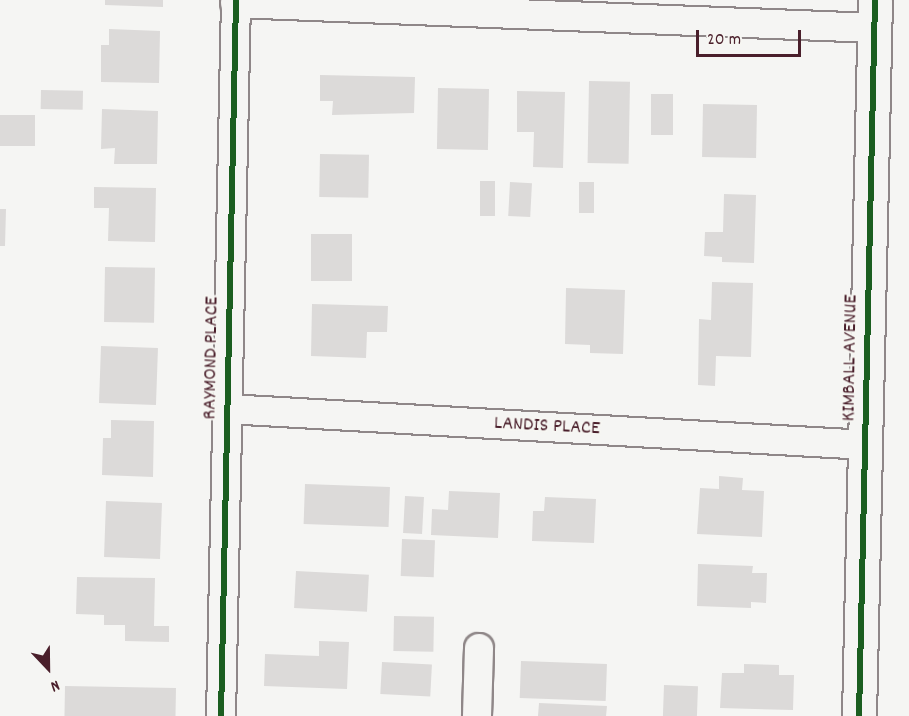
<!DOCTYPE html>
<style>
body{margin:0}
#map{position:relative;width:909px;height:716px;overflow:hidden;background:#f5f5f3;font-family:Dekko,sans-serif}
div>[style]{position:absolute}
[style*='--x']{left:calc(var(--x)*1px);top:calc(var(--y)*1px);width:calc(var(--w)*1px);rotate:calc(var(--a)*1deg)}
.building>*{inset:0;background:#dcdad9;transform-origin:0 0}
.roads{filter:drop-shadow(2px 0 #8f8788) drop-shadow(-2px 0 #8f8788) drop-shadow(0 2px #8f8788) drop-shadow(0 -2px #8f8788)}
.street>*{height:28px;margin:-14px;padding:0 14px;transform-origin:14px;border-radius:14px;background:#f5f5f3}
.secondary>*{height:33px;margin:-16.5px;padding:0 16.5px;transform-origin:16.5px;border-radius:16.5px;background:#f5f5f3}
.cycleway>*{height:6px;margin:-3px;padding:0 3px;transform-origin:3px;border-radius:3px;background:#1b5e20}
span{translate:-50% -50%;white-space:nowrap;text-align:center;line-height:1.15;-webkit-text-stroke:4.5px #f6f6f2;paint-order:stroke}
.street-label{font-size:20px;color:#4a1f2b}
.north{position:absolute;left:18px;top:638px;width:60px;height:60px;-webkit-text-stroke:4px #f6f6f2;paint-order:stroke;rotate:158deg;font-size:16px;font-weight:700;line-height:24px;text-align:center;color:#4a1f2b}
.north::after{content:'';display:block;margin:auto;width:21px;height:27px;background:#4a1f2b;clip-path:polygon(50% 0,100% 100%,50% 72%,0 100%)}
.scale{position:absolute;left:696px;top:30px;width:105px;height:27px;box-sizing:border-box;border:3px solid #4a1f2b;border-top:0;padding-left:8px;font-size:18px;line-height:21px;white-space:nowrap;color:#4a1f2b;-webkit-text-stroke:4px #f6f6f2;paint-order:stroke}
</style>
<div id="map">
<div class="building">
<div style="clip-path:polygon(105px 0,163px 0,163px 7px,105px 5px)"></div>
<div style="clip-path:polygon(109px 29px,160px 31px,159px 83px,101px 82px,101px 45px,109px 45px)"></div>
<div style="clip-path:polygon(320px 75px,415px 77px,414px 113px,332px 115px,333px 101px,320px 101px)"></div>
<div style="left:589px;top:81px;width:41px;height:82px;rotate:1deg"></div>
<div style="left:438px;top:88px;width:51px;height:61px;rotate:1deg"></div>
<div style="left:41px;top:90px;width:42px;height:19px;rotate:1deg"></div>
<div style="clip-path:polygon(517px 91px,565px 92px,563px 168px,533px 167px,534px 132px,517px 132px)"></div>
<div style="left:651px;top:94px;width:22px;height:41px"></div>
<div style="left:703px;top:104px;width:54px;height:53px;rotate:1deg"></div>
<div style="clip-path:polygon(102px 109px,158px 111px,157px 164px,114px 164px,115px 148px,101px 149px)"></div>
<div style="left:0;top:115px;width:35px;height:31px"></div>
<div style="left:320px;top:154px;width:49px;height:43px;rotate:1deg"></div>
<div style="left:480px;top:181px;width:15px;height:35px"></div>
<div style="left:510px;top:182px;width:22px;height:34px;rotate:3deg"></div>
<div style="left:579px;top:182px;width:15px;height:31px"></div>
<div style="clip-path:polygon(94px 187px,156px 188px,155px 242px,108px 241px,109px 208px,94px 208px)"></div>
<div style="clip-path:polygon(724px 194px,756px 195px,754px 263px,722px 262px,722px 257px,704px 256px,705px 232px,723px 232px)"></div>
<div style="clip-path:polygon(0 209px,6px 209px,5px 246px,0 246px)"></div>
<div style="left:311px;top:234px;width:41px;height:47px"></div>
<div style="left:105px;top:267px;width:50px;height:55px;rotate:1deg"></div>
<div style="clip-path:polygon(712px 282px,753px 283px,751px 357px,716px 356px,715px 386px,698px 385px,699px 319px,711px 320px)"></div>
<div style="clip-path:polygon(566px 288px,625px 290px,623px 354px,590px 353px,590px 345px,565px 344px)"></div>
<div style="clip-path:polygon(312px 304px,388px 306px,387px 332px,367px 332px,366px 358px,311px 356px)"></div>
<div style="left:101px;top:346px;width:57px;height:57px;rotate:2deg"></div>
<div style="clip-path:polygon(111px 420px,154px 421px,153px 477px,102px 475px,103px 438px,111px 438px)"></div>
<div style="clip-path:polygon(719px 476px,743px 478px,742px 490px,764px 491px,762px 537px,697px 534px,700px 488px,719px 489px)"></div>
<div style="left:305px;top:484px;width:85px;height:40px;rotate:2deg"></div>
<div style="clip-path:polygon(449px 491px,500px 493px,498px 538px,431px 535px,432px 509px,448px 510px)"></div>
<div style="left:405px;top:496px;width:19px;height:37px;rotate:3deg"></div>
<div style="clip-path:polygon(545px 497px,596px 499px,594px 543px,532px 541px,533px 511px,544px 511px)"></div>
<div style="left:106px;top:501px;width:56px;height:56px;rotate:2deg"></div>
<div style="left:402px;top:539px;width:33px;height:37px;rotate:2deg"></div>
<div style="clip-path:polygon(698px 564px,753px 566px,752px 573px,767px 573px,766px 603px,751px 602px,751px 608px,697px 606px)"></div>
<div style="left:296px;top:571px;width:73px;height:37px;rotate:3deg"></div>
<div style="clip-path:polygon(77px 577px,155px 578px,154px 626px,169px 626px,169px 642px,125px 641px,125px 625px,104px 625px,104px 615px,76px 614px)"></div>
<div style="left:394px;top:616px;width:40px;height:35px;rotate:1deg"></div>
<div style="clip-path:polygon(319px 641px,349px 642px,347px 689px,264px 686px,265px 654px,319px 656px)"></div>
<div style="left:521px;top:661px;width:86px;height:37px;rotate:2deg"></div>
<div style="left:382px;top:662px;width:50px;height:32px;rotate:3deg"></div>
<div style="clip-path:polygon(744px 664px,779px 665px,779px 675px,794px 675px,793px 710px,720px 708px,722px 673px,744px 673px)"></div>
<div style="left:664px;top:685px;width:34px;height:31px;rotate:2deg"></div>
<div style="left:65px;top:686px;width:111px;height:30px;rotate:1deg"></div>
<div style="clip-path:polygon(539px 703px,607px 706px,606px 716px,538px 716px)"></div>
</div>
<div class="roads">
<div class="street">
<div style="--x:235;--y:3;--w:640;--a:2.24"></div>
<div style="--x:227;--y:409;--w:640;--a:3.22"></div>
<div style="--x:221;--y:716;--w:716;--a:-88.8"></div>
<div style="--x:477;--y:716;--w:68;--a:-88.3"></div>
</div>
<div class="secondary">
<div style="--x:859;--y:716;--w:716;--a:-88.72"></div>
</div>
</div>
<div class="cycleway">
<div style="--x:221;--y:716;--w:716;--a:-88.8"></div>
<div style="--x:859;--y:716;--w:716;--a:-88.72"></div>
</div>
<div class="street-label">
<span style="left:212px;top:358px;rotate:-89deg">RAYMOND PLACE</span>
<span style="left:851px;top:358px;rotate:-89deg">KIMBALL AVENUE</span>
<span style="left:547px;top:427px;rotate:3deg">LANDIS PLACE</span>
</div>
<div class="north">N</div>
<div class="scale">20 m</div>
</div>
